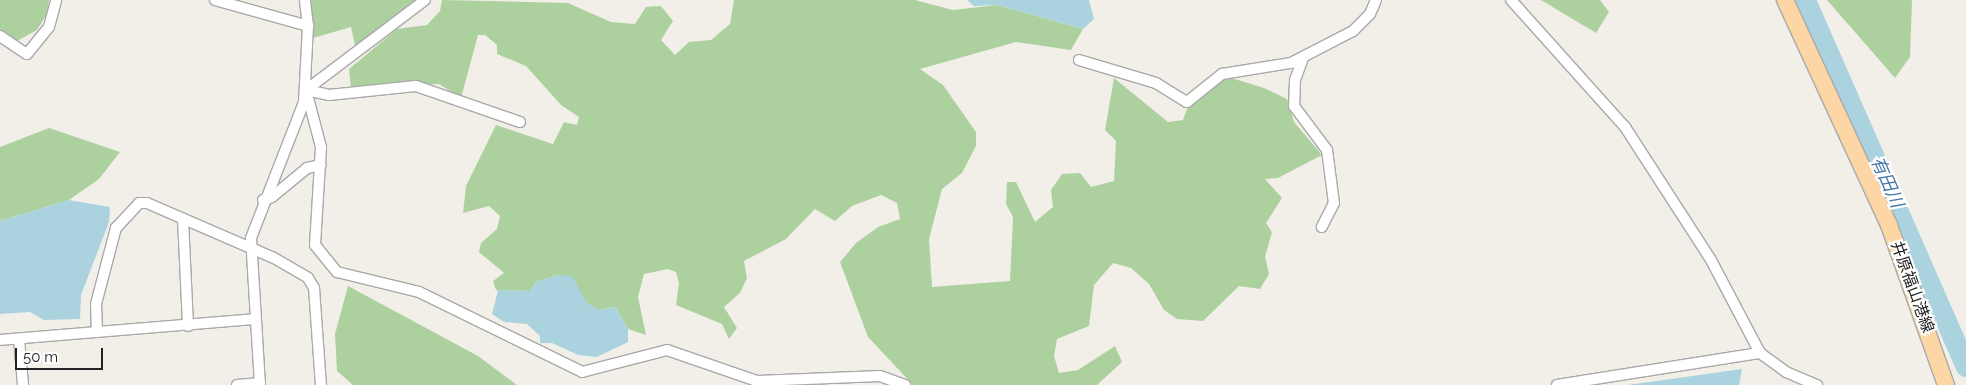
<!DOCTYPE html>
<meta charset="utf-8">
<style>
body{margin:0}
#map{position:relative;width:1966px;height:385px;overflow:hidden;background:#f2efe9;font-family:Raleway,"Noto Sans JP",sans-serif}
div>[style]{position:absolute}
[style*='--x']{left:calc(var(--x)*1px);top:calc(var(--y)*1px);width:calc(var(--w)*1px);rotate:calc(var(--a)*1deg)}
.forest>*{inset:0;background:#add19e}
.water>*{inset:0;background:#aad3df}
.river>*{height:21px;margin:-10.5px;padding:0 10.5px;transform-origin:10.5px;border-radius:10.5px;background:#aad3df}
.roads{filter:drop-shadow(1px 0 #a9a9a9) drop-shadow(-1px 0 #a9a9a9) drop-shadow(0 1px #a9a9a9) drop-shadow(0 -1px #a9a9a9)}
.street>*{height:10px;margin:-5px;padding:0 5px;transform-origin:5px;border-radius:5px;background:#fff}
.primary>*{height:16px;margin:-8px;padding:0 8px;transform-origin:8px;border-radius:8px;background:#fcd6a4}
span{translate:-50% -50%;white-space:nowrap;text-align:center;line-height:1.15;-webkit-text-stroke:4.5px #fff;paint-order:stroke}
.street-label{font-size:16px;color:#222}
.water-label{font-size:18px;color:#4a7aab;font-style:italic}
.scale{position:absolute;left:15px;top:348px;width:88px;height:22px;box-sizing:border-box;border:2px solid #222;border-top:0;padding-left:6px;font-size:15px;line-height:18px;white-space:nowrap;color:#222;-webkit-text-stroke:4px #fff;paint-order:stroke}
</style>
<div id="map">
<div class="forest">
<div style="clip-path:polygon(0 0,49px 0,47px 14px,37px 30px,15px 42px,0 36px)"></div>
<div style="clip-path:polygon(311px 0,417px 0,356px 50px,351px 27px,313px 38px)"></div>
<div style="clip-path:polygon(442px 0,568px 3px,611px 22px,635px 24px,646px 7px,661px 6px,673px 21px,661px 40px,675px 55px,689px 42px,711px 40px,730px 24px,734px 0,915px 0,953px 10px,997px 5px,1083px 29px,1071px 50px,1016px 42px,920px 69px,943px 85px,976px 132px,976px 146px,962px 173px,942px 189px,929px 239px,932px 287px,1010px 281px,1013px 217px,1006px 204px,1007px 182px,1016px 182px,1035px 222px,1053px 207px,1051px 190px,1062px 174px,1080px 173px,1091px 187px,1114px 181px,1116px 141px,1105px 130px,1114px 78px,1168px 122px,1183px 120px,1187px 109px,1225px 76px,1264px 88px,1287px 99px,1294px 122px,1322px 155px,1278px 178px,1265px 179px,1282px 198px,1266px 223px,1272px 232px,1265px 257px,1269px 274px,1260px 289px,1239px 286px,1203px 321px,1177px 319px,1164px 310px,1149px 284px,1131px 268px,1113px 263px,1094px 285px,1089px 326px,1057px 339px,1054px 356px,1059px 373px,1078px 370px,1115px 346px,1122px 362px,1097px 385px,913px 385px,868px 337px,840px 262px,856px 243px,878px 227px,900px 219px,897px 203px,881px 195px,852px 206px,835px 221px,815px 209px,786px 239px,744px 261px,747px 278px,740px 293px,724px 307px,737px 328px,729px 339px,722px 324px,676px 305px,679px 283px,676px 272px,668px 269px,644px 274px,638px 297px,646px 335px,628px 329px,615px 307px,598px 310px,586px 302px,558px 275px,536px 282px,530px 291px,496px 290px,493px 281px,504px 273px,479px 252px,481px 243px,497px 229px,500px 216px,489px 206px,463px 213px,466px 186px,496px 125px,553px 144px,564px 122px,577px 125px,579px 117px,561px 105px,526px 66px,497px 54px,497px 45px,485px 35px,478px 35px,461px 98px,439px 84px,351px 88px,349px 69px,397px 29px,427px 25px,440px 11px)"></div>
<div style="clip-path:polygon(1541px 0,1600px 0,1609px 12px,1596px 33px)"></div>
<div style="clip-path:polygon(1827px 0,1912px 0,1910px 57px,1895px 78px)"></div>
<div style="clip-path:polygon(49px 128px,120px 152px,99px 179px,69px 200px,0 221px,0 147px)"></div>
<div style="clip-path:polygon(348px 286px,478px 356px,517px 385px,353px 385px,337px 371px,335px 334px)"></div>
</div>
<div class="water">
<div style="clip-path:polygon(967px 0,1089px 0,1094px 19px,1083px 29px,997px 5px,974px 6px)"></div>
<div style="clip-path:polygon(69px 200px,110px 207px,109px 222px,81px 295px,80px 319px,44px 320px,30px 312px,0 314px,0 221px)"></div>
<div style="clip-path:polygon(558px 275px,572px 276px,586px 302px,598px 310px,615px 307px,628px 329px,628px 342px,597px 357px,578px 355px,552px 343px,540px 343px,540px 336px,527px 324px,504px 322px,492px 314px,498px 290px,530px 291px,536px 282px)"></div>
<div style="clip-path:polygon(1742px 369px,1739px 385px,1628px 385px)"></div>
</div>
<div class="river">
<div style="--x:1805;--y:0;--w:400;--a:66.3"></div>
</div>
<div class="roads">
<div class="street">
<div style="--x:215;--y:0;--w:97;--a:15.6"></div>
<div style="--x:1511;--y:0;--w:171;--a:48.1"></div>
<div style="--x:1625;--y:127;--w:158;--a:57.1"></div>
<div style="--x:1711;--y:260;--w:105;--a:62.2"></div>
<div style="--x:1760;--y:353;--w:32;--a:36"></div>
<div style="--x:1786;--y:372;--w:34;--a:23"></div>
<div style="--x:0;--y:36;--w:32;--a:34"></div>
<div style="--x:27;--y:54;--w:35;--a:-51"></div>
<div style="--x:49;--y:27;--w:28;--a:-75"></div>
<div style="--x:1303;--y:58;--w:23;--a:110"></div>
<div style="--x:1295;--y:80;--w:26;--a:92"></div>
<div style="--x:1294;--y:106;--w:55;--a:53.1"></div>
<div style="--x:1327;--y:150;--w:53;--a:82.5"></div>
<div style="--x:1334;--y:203;--w:27;--a:117"></div>
<div style="--x:1079;--y:60;--w:80;--a:16.6"></div>
<div style="--x:1156;--y:83;--w:36;--a:32"></div>
<div style="--x:1187;--y:102;--w:45;--a:-38.7"></div>
<div style="--x:1222;--y:74;--w:70;--a:-9.1"></div>
<div style="--x:1291;--y:63;--w:70;--a:-27.3"></div>
<div style="--x:1353;--y:31;--w:24;--a:-45"></div>
<div style="--x:1370;--y:14;--w:15;--a:-67"></div>
<div style="--x:306;--y:90;--w:59;--a:75.3"></div>
<div style="--x:321;--y:147;--w:98;--a:93.5"></div>
<div style="--x:315;--y:245;--w:35;--a:51"></div>
<div style="--x:337;--y:272;--w:84;--a:13.7"></div>
<div style="--x:419;--y:292;--w:182;--a:26.1"></div>
<div style="--x:582;--y:372;--w:88;--a:-14.5"></div>
<div style="--x:667;--y:350;--w:95;--a:19"></div>
<div style="--x:757;--y:381;--w:123;--a:-2.3"></div>
<div style="--x:880;--y:376;--w:27;--a:20"></div>
<div style="--x:306;--y:90;--w:24;--a:12"></div>
<div style="--x:329;--y:95;--w:87;--a:-5.9"></div>
<div style="--x:416;--y:86;--w:110;--a:19.1"></div>
<div style="--x:306;--y:90;--w:149;--a:-37.1"></div>
<div style="--x:263;--y:200;--w:9;--a:-18"></div>
<div style="--x:272;--y:197;--w:45;--a:-39.6"></div>
<div style="--x:307;--y:168;--w:14;--a:-12"></div>
<div style="--x:183;--y:219;--w:107;--a:87.3"></div>
<div style="--x:97;--y:332;--w:28;--a:-92"></div>
<div style="--x:96;--y:304;--w:79;--a:-75.3"></div>
<div style="--x:116;--y:228;--w:34;--a:-47"></div>
<div style="--x:139;--y:203;--w:8;--a:0"></div>
<div style="--x:147;--y:203;--w:138;--a:23.4"></div>
<div style="--x:274;--y:258;--w:39;--a:30"></div>
<div style="--x:308;--y:278;--w:12;--a:59"></div>
<div style="--x:314;--y:288;--w:97;--a:85.9"></div>
<div style="--x:19;--y:339;--w:46;--a:85"></div>
<div style="--x:0;--y:340;--w:256;--a:-4.7"></div>
<div style="--x:237;--y:385;--w:23;--a:-5"></div>
<div style="--x:260;--y:385;--w:147;--a:-93.5"></div>
<div style="--x:251;--y:238;--w:146;--a:-68.7"></div>
<div style="--x:304;--y:102;--w:76;--a:-87"></div>
<div style="--x:308;--y:26;--w:26;--a:-97"></div>
<div style="--x:1557;--y:385;--w:206;--a:-9"></div>
</div>
<div class="primary">
<div style="--x:1785;--y:0;--w:248;--a:65.2"></div>
<div style="--x:1889;--y:225;--w:170;--a:70.4"></div>
</div>
</div>
<div class="street-label">
<span style="left:1912px;top:287px;rotate:70deg">井原福山港線</span>
</div>
<div class="water-label">
<span style="left:1887px;top:182px;rotate:66deg">有田川</span>
</div>
<div class="scale">50 m</div>
</div>
